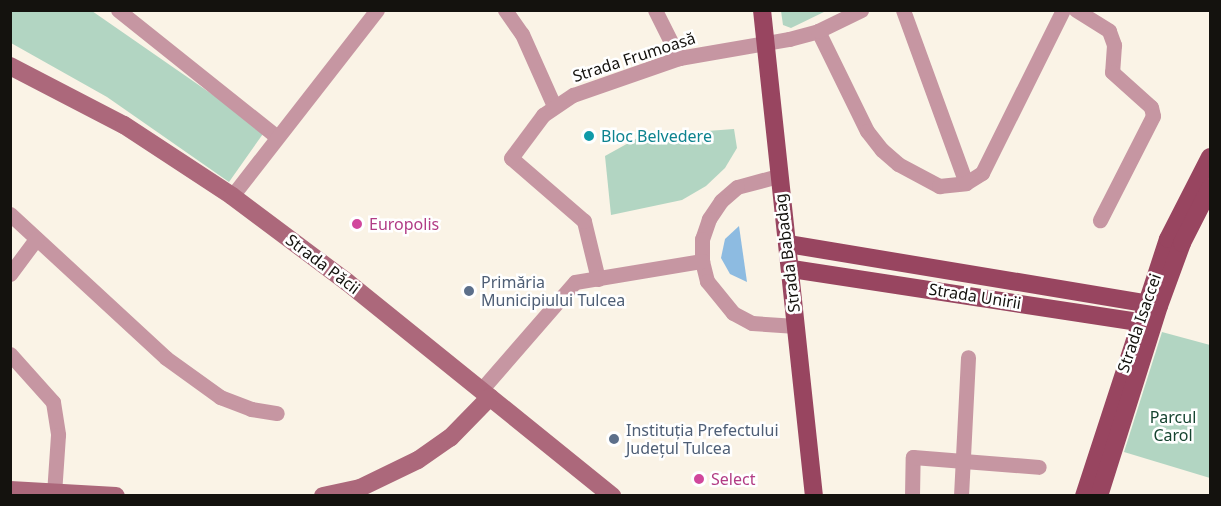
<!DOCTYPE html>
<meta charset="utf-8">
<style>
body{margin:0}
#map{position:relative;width:1221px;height:506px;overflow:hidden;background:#faf3e6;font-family:"Noto Sans",sans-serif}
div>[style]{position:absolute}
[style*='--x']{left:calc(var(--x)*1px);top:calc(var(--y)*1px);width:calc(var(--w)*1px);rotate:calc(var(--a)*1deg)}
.green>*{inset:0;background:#b2d5c2}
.water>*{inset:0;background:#8dbbe1}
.street>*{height:15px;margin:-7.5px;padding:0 7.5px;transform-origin:7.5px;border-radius:7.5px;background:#c696a2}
.secondary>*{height:18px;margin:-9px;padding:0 9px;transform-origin:9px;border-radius:9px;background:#ac687b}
.primary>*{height:18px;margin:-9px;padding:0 9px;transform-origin:9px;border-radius:9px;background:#984560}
.dots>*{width:16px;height:16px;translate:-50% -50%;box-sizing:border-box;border:3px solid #fff;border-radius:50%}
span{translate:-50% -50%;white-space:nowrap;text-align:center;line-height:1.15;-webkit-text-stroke:5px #fff;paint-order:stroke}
.street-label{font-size:16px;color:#14120e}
.culture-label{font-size:16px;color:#0d838f}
.left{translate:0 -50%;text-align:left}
.hotel-label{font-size:16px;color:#b23c85}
.service-label{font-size:16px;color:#4e5e75}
.park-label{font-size:16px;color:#164430}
.frame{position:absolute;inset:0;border:12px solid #14120e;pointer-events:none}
</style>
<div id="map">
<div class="green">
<div style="clip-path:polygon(11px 11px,92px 11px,265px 131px,229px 182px,107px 97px,11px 43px)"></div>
<div style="clip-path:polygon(781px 11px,781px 10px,826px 11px,791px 28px,783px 25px)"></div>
<div style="clip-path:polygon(734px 129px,737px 148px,725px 168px,706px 186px,682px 200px,611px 215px,605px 156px,641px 136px)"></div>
<div style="clip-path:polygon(1162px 332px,1210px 345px,1210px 478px,1124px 452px)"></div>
</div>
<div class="water">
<div style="clip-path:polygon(739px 226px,747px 282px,730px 274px,721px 258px,725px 239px)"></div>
</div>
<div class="street">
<div style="--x:118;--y:10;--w:203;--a:38.6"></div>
<div style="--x:505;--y:10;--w:29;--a:55"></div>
<div style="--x:522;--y:34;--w:79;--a:66"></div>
<div style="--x:655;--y:10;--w:54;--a:63.4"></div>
<div style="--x:903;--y:10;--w:184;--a:70"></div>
<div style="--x:1076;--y:10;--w:39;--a:32"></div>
<div style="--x:1109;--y:31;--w:15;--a:70"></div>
<div style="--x:1114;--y:45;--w:27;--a:94"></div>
<div style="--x:1112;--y:72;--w:52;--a:41.9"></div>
<div style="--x:1151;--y:107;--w:9;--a:77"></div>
<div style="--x:1153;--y:116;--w:117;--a:117"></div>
<div style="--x:818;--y:31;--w:111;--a:63.9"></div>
<div style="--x:867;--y:131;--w:24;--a:52"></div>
<div style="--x:882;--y:150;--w:21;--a:41"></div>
<div style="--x:898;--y:164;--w:47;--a:28.2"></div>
<div style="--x:939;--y:186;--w:27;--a:-6"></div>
<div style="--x:966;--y:183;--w:19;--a:-32"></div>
<div style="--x:982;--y:173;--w:182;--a:-63.6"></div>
<div style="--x:778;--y:176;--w:42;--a:165"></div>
<div style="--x:737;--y:187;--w:21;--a:139"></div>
<div style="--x:721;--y:201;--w:22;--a:124"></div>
<div style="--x:709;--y:219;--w:21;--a:109"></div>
<div style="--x:702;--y:239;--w:22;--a:90"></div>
<div style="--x:702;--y:261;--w:21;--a:76"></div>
<div style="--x:707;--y:281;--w:41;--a:50.9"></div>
<div style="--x:733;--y:313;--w:21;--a:28"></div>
<div style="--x:752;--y:323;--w:44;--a:3.9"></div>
<div style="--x:232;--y:196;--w:236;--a:-52.1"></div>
<div style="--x:10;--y:214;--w:212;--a:42.7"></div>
<div style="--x:166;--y:358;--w:67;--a:35.8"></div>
<div style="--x:220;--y:397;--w:33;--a:21"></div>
<div style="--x:251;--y:409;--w:26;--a:9"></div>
<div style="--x:10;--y:274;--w:44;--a:-53.4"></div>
<div style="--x:598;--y:279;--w:60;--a:-103.6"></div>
<div style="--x:584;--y:221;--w:96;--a:-139.2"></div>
<div style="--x:511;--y:158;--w:54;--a:-53.3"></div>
<div style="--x:543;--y:115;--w:36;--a:-34"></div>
<div style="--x:573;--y:95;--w:112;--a:-19.2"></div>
<div style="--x:679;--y:58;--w:112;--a:-9.8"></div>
<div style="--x:789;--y:39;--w:30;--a:-15"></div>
<div style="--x:818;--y:31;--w:48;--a:-26"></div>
<div style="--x:10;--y:354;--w:64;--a:48.1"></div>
<div style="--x:53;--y:402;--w:33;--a:81"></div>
<div style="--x:58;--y:435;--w:58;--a:93.9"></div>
<div style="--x:481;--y:390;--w:143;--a:-49"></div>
<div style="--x:575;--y:282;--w:129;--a:-9.4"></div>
<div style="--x:912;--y:496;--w:39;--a:-89"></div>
<div style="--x:913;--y:457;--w:126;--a:4.5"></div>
<div style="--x:961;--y:496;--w:139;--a:-87.1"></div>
</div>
<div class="secondary">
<div style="--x:10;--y:66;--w:128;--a:27.4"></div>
<div style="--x:124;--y:125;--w:129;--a:33.3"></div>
<div style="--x:232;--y:196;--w:144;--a:36.8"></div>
<div style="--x:347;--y:282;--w:341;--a:38.9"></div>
<div style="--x:10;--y:490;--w:106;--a:3.2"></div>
<div style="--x:323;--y:496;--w:38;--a:-12"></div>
<div style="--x:360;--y:488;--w:64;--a:-25.8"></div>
<div style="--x:418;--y:460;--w:39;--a:-35"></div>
<div style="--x:450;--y:438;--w:57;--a:-45.7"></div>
</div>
<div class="primary">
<div style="--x:762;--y:10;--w:489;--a:83.9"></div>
<div style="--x:788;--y:244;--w:363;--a:9.4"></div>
<div style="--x:792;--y:269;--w:352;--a:8.7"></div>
<div style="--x:1140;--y:322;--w:17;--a:-24"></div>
<div style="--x:1084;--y:496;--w:270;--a:-71.9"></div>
<div style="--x:1168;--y:239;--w:92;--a:-62.9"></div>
<div style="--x:1099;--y:496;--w:199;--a:-72.5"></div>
<div style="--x:1159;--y:306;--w:67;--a:-69.9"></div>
<div style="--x:1182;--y:243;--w:62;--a:-63"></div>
</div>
<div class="dots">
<div style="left:589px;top:136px;background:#0f9aa8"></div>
<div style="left:357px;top:224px;background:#d1479c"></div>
<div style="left:469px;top:291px;background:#5c6f8a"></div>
<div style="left:614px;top:439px;background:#5c6f8a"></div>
<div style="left:699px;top:479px;background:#d1479c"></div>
</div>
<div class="street-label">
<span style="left:634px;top:57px;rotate:-18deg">Strada Frumoasă</span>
<span style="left:787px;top:253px;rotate:-97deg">Strada Babadag</span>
<span style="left:323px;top:264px;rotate:37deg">Strada Păcii</span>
<span style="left:975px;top:296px;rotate:9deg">Strada Unirii</span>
<span style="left:1139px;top:323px;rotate:-71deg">Strada Isaccei</span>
</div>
<div class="culture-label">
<span class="left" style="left:601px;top:136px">Bloc Belvedere</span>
</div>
<div class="hotel-label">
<span class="left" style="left:369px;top:224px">Europolis</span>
<span class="left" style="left:711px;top:479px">Select</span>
</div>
<div class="service-label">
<span class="left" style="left:481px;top:291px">Primăria<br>Municipiului Tulcea</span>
<span class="left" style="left:626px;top:439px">Instituția Prefectului<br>Județul Tulcea</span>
</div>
<div class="park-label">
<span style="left:1173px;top:426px">Parcul<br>Carol</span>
</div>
<div class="frame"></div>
</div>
